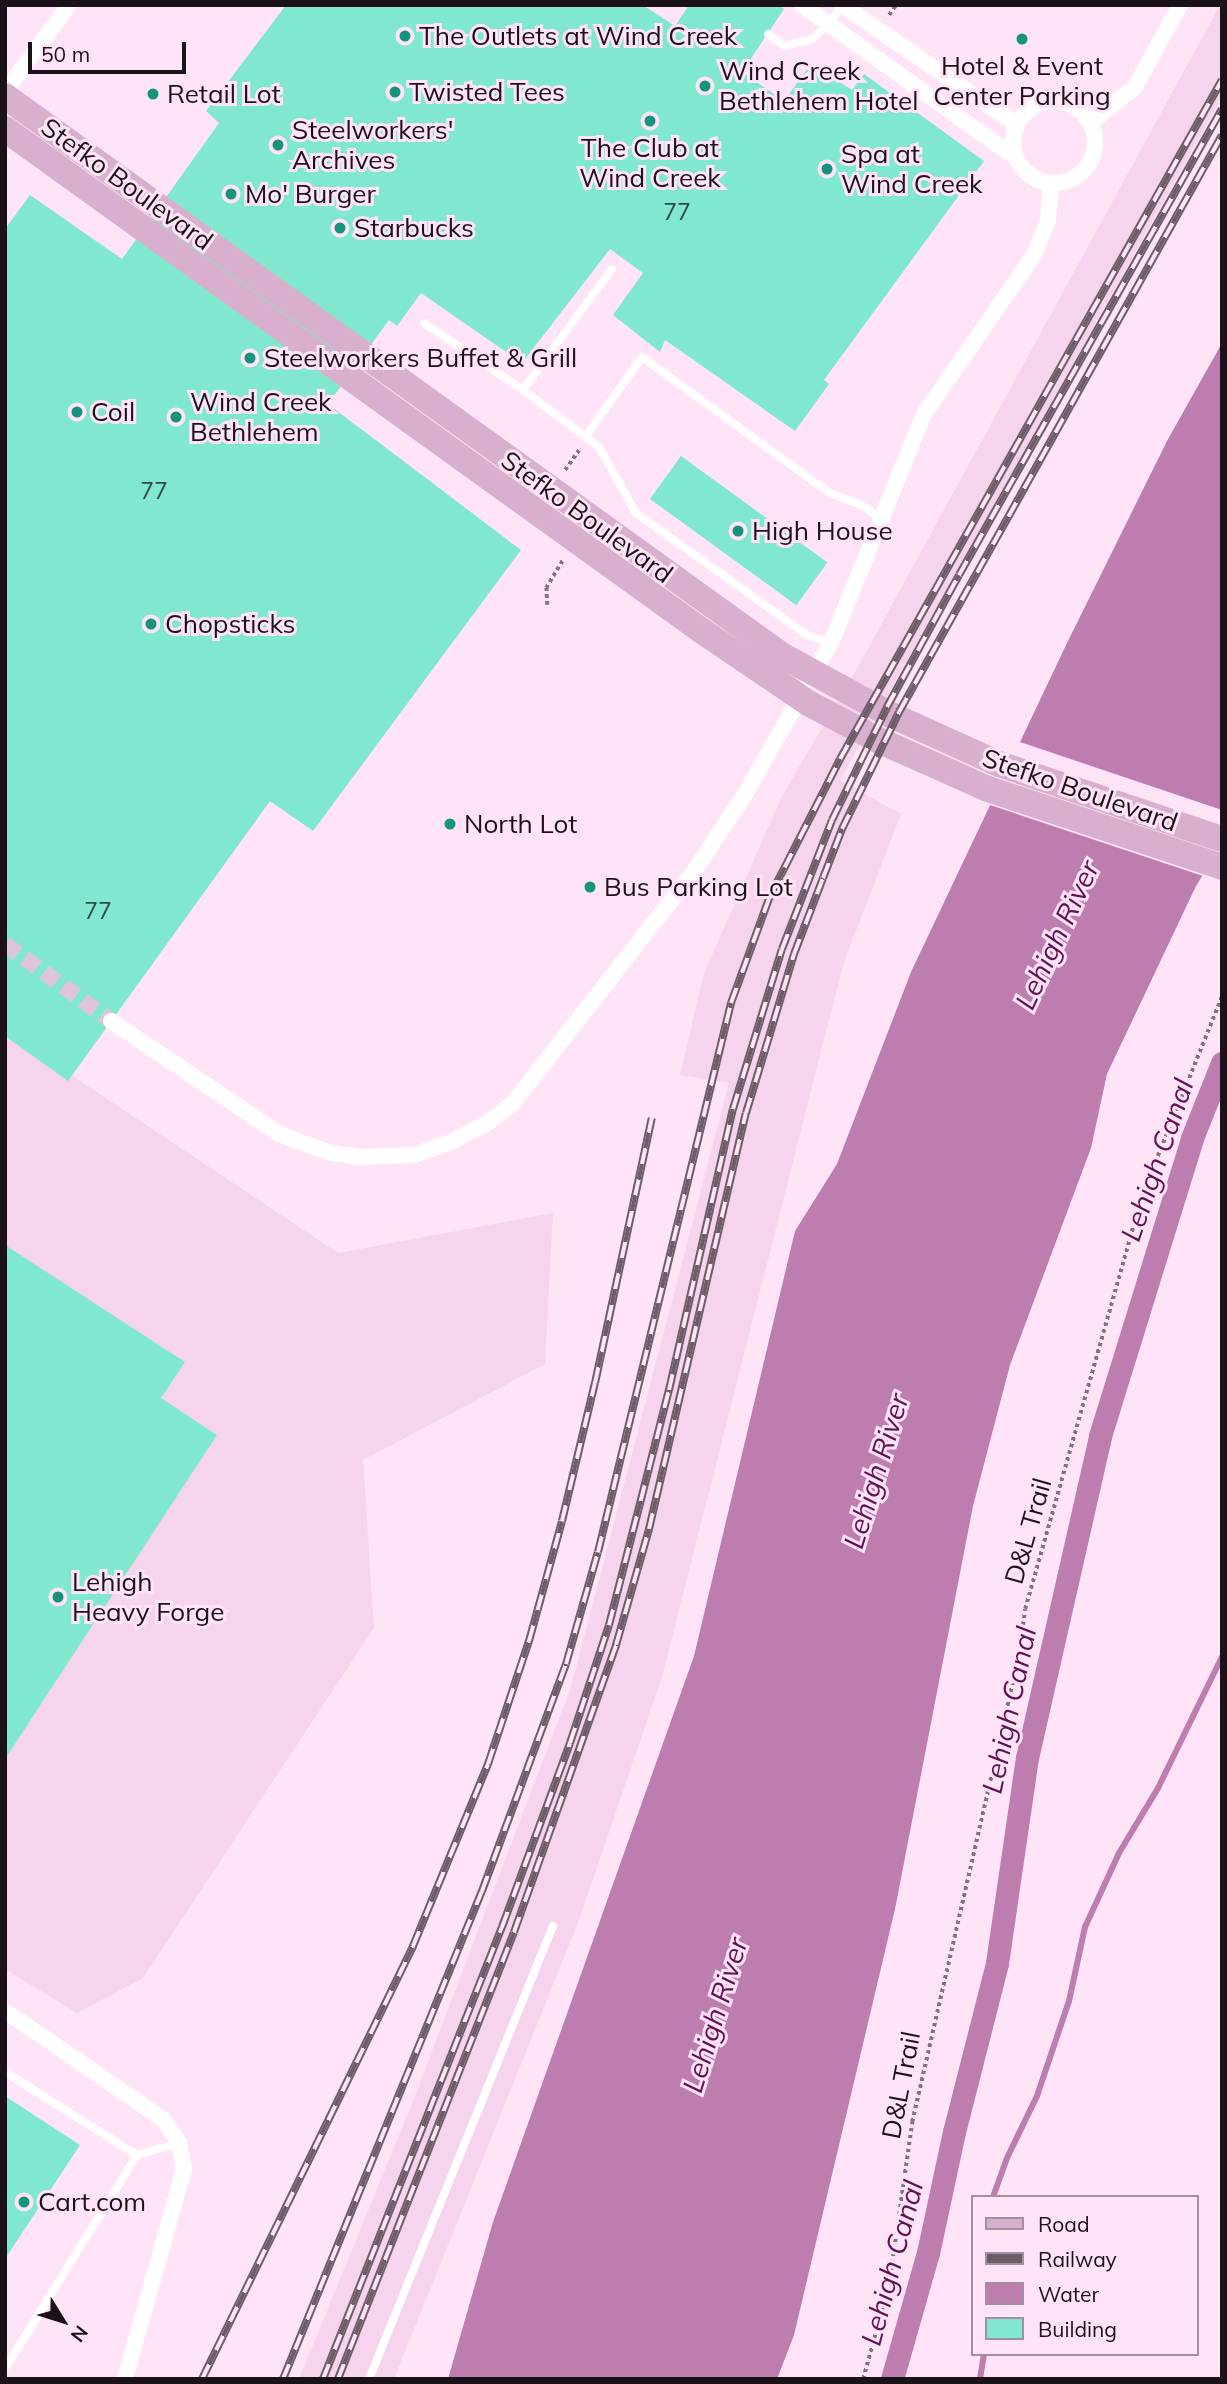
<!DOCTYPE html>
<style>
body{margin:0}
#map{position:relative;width:1227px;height:2384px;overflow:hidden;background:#ffe3f7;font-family:Mulish,sans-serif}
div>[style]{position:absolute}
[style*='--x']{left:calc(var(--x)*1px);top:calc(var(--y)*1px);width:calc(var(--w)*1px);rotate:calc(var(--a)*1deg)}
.built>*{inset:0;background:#f6d4ed}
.water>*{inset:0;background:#be7daf}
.pier>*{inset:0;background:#ffe3f7}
.stream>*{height:6px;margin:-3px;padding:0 3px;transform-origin:3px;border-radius:3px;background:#be7daf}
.canal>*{height:23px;margin:-11.5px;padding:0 11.5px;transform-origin:11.5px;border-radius:11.5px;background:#be7daf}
.building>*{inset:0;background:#80e8ce;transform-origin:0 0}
.minor-tunnel>*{height:16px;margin-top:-8px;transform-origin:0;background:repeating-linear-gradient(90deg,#ddc4d6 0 16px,transparent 0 24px)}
.path>*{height:3.5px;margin-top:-1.75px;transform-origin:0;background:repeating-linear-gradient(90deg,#84727f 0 3.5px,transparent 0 7px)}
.service>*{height:8px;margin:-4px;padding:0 4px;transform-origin:4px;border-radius:4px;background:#fff}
.minor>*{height:16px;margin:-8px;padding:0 8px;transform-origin:8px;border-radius:8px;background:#fff}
.minor>.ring{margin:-8px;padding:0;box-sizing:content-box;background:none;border:16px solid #fff;border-radius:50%}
.primary>*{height:26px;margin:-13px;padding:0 13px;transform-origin:13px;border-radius:13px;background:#d9afcf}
.rail>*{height:8px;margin-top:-4px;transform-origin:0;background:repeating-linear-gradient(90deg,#ffe3f7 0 16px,#6d5d69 0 32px);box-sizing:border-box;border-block:2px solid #6d5d69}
.dots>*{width:19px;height:19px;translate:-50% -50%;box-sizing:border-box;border:4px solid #ffe3f7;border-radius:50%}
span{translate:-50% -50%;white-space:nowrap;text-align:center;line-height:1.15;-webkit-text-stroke:6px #ffe3f7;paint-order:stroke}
.number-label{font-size:23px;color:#344846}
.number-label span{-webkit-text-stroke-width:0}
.poi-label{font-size:26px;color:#1b1219}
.left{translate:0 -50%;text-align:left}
.street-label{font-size:26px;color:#1b1219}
.water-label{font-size:28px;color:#601053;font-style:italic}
.frame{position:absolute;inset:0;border:7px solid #1b1219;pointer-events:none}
.legend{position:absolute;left:971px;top:2195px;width:228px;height:161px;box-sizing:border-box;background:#ffe3f7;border:2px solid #a48f9e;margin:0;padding:9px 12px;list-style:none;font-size:21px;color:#1b1219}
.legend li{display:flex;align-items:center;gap:14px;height:35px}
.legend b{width:35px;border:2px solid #a48f9e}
.north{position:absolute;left:28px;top:2286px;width:70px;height:70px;-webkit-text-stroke:5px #ffe3f7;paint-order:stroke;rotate:128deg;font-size:19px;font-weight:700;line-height:28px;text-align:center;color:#1b1219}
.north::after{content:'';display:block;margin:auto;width:24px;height:32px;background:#1b1219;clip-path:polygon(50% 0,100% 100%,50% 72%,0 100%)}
.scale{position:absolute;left:28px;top:42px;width:158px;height:32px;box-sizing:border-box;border:4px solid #1b1219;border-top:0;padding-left:9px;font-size:21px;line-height:24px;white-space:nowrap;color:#1b1219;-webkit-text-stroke:5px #ffe3f7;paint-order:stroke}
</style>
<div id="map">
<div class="built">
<div style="clip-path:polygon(1220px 5px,1222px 97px,840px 780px,901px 814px,843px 965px,662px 1677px,578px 1923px,394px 2379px,299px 2379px,411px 2106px,571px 1687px,729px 1083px,680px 1075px,704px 973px,782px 796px,859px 665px)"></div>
<div style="clip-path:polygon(5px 1031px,338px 1253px,553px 1213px,545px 1364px,363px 1460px,374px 1628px,143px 1978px,77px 2013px,5px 1969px)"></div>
</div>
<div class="water">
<div style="clip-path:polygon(1222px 343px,1222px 844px,1196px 886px,1107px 1074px,1091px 1148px,1010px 1365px,973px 1506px,895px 1909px,794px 2335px,777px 2379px,448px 2379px,493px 2222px,694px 1656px,795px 1231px,837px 1164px,911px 972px,1066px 645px,1167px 441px)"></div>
</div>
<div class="pier">
<div style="clip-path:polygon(1017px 741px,1222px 810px,1222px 851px,1206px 877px,987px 804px)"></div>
</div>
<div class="stream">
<div style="--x:993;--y:2197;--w:41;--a:-70.3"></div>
<div style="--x:1007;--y:2158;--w:69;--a:-64.2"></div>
<div style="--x:1037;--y:2096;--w:100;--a:-71.4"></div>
<div style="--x:1069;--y:2001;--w:76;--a:-77.8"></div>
<div style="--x:1085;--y:1927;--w:81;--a:-65.3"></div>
<div style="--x:1119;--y:1853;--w:76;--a:-59"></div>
<div style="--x:1158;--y:1788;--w:146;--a:-64"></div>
<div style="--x:980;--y:2379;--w:25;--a:-81"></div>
</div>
<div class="canal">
<div style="--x:892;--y:2379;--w:131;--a:-74.1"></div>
<div style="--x:928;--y:2253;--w:124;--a:-77.9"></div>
<div style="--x:954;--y:2132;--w:174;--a:-75.7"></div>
<div style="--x:997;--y:1963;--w:207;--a:-81.7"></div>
<div style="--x:1027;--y:1758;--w:330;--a:-77.2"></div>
<div style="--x:1100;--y:1436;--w:312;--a:-72.8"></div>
<div style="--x:1192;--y:1138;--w:81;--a:-68.2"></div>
</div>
<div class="building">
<div style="clip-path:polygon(286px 5px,643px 5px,675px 26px,689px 5px,779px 5px,784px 9px,742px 72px,784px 101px,811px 64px,852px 90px,864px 74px,984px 161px,824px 380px,829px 384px,795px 431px,665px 340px,660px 352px,613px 315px,643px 273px,610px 249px,522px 363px,421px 293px,397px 326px,389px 320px,328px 404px,521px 550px,313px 831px,270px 801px,68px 1081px,5px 1036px,5px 229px,30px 195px,122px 259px,219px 123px,206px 111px)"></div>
<div style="left:681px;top:456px;width:181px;height:53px;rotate:36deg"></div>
<div style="clip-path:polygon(5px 1245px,185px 1362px,161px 1398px,217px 1435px,5px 1759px)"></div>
<div style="clip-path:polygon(5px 2096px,80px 2145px,5px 2259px)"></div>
</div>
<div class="minor-tunnel">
<div style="--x:5;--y:944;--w:131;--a:36"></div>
</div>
<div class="path">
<div style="--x:889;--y:15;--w:12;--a:-55"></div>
<div style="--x:565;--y:470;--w:24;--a:-55"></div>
<div style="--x:547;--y:605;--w:17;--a:-93"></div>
<div style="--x:546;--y:588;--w:33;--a:-59"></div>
<div style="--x:863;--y:2379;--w:98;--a:-74.7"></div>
<div style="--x:889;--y:2284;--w:164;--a:-81.9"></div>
<div style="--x:912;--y:2122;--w:481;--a:-77.1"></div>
<div style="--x:1019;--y:1653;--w:44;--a:-82.2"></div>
<div style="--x:1025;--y:1609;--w:430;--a:-74.2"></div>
<div style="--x:1142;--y:1195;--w:214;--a:-68.1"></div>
</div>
<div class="service">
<div style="--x:768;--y:34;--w:20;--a:37"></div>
<div style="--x:784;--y:46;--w:29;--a:-14"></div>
<div style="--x:812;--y:39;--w:23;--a:-41"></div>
<div style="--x:829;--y:24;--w:22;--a:-54"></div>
<div style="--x:424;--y:323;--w:120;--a:34.1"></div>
<div style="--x:523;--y:390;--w:95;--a:36.9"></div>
<div style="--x:599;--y:447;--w:76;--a:60.7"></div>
<div style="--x:636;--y:513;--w:210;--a:35.5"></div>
<div style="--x:807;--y:635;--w:25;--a:18"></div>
<div style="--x:523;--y:390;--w:150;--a:-53.7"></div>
<div style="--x:585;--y:437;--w:98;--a:-54.5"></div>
<div style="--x:642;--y:357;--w:232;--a:35.9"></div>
<div style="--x:830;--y:493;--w:34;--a:21"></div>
<div style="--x:862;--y:505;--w:24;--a:36"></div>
<div style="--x:5;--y:2072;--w:156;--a:32.2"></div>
<div style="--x:137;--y:2155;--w:251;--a:121.7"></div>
<div style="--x:137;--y:2155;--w:44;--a:-15.9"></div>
<div style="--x:369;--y:2379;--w:489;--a:-67.9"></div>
</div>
<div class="minor">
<div style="--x:802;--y:5;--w:263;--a:35.6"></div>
<div style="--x:842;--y:5;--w:212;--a:34.4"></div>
<div style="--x:5;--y:92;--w:108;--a:-53.7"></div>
<div class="ring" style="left:1013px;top:101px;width:66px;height:66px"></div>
<div style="--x:1090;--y:123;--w:58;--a:-38.7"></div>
<div style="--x:1135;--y:87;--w:94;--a:-61.2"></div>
<div style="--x:111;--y:1021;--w:202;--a:33.9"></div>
<div style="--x:279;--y:1134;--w:55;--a:20.1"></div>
<div style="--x:331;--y:1153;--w:29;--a:8"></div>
<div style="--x:360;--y:1157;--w:54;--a:-2.1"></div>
<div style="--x:414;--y:1155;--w:41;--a:-19.7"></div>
<div style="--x:453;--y:1141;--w:41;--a:-27.8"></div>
<div style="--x:489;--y:1122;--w:31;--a:-38"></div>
<div style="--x:513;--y:1103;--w:292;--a:-52"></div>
<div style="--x:693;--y:873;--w:92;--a:-56.5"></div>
<div style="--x:744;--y:796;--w:176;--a:-60.4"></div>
<div style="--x:831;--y:643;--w:247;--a:-67.9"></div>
<div style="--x:924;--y:414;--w:193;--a:-55.3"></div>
<div style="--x:1034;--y:255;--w:38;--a:-68"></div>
<div style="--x:1048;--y:220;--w:37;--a:-85"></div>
<div style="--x:5;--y:2011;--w:191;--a:34.4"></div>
<div style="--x:163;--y:2119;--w:29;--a:56"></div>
<div style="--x:179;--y:2143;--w:26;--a:79"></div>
<div style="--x:184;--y:2169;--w:218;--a:105.7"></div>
</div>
<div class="primary">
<div style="--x:5;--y:96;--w:959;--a:35.75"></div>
<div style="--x:783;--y:656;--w:123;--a:28.6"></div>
<div style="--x:891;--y:715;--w:119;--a:24.4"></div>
<div style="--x:999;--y:764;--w:235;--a:18.6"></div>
<div style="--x:5;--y:129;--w:859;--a:35.76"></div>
<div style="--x:702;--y:631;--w:130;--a:34.1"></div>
<div style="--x:810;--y:704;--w:77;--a:27.9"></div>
<div style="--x:878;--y:740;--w:120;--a:24"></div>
<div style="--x:988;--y:789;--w:247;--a:18.4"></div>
</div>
<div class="rail">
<div style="--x:202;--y:2379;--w:482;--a:-64"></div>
<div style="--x:413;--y:1946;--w:197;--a:-67.6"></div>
<div style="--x:488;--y:1764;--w:130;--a:-71.6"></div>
<div style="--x:529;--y:1641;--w:124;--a:-74.6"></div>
<div style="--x:562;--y:1521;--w:142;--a:-76.6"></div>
<div style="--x:595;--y:1383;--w:271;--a:-77.9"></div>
<div style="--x:283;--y:2379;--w:527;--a:-67.82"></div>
<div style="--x:482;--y:1891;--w:242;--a:-69.7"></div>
<div style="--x:566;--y:1664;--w:116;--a:-74.1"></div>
<div style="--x:598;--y:1552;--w:565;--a:-76.38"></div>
<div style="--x:731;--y:1003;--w:114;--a:-70"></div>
<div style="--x:770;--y:896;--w:154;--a:-62.9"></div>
<div style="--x:840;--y:759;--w:779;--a:-60.64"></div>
<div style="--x:323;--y:2379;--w:486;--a:-68.4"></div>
<div style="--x:502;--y:1927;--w:196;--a:-69.7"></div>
<div style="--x:570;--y:1743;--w:124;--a:-71.7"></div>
<div style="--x:609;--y:1625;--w:243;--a:-75.7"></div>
<div style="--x:669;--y:1390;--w:288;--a:-77.2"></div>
<div style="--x:733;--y:1109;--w:167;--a:-73"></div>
<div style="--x:782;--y:949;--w:138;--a:-68.8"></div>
<div style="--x:832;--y:820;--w:126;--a:-64"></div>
<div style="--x:887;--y:707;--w:150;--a:-61.4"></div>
<div style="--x:959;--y:575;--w:535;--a:-60.56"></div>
<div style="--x:338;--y:2379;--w:480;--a:-68.5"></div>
<div style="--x:514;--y:1932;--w:305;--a:-70.4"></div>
<div style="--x:616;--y:1645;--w:121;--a:-74.1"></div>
<div style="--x:649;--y:1529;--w:427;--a:-76.9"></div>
<div style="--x:746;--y:1113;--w:166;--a:-73.2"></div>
<div style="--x:794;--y:954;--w:81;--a:-69.1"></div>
<div style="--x:823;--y:878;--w:53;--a:-68.8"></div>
<div style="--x:842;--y:829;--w:130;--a:-64"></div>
<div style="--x:899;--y:712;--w:661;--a:-60.76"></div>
</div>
<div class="dots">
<div style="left:405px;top:36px;background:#14947c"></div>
<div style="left:1022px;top:39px;background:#14947c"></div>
<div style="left:705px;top:86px;background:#14947c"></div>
<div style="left:395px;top:92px;background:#14947c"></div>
<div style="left:153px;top:94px;background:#14947c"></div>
<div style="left:650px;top:121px;background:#14947c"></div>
<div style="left:278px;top:145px;background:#14947c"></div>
<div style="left:827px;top:169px;background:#14947c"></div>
<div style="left:231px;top:194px;background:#14947c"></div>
<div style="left:340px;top:228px;background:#14947c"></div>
<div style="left:250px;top:358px;background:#14947c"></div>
<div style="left:77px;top:412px;background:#14947c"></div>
<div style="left:176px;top:417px;background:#14947c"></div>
<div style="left:738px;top:531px;background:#14947c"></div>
<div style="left:151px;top:624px;background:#14947c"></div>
<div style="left:450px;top:824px;background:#14947c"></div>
<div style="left:590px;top:887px;background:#14947c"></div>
<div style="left:58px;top:1597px;background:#14947c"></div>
<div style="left:24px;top:2202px;background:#14947c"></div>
</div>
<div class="number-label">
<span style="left:677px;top:212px">77</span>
<span style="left:154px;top:491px">77</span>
<span style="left:98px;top:911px">77</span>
</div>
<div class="poi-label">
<span class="left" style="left:419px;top:36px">The Outlets at Wind Creek</span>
<span style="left:1022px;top:81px">Hotel &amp; Event<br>Center Parking</span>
<span class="left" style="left:719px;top:86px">Wind Creek<br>Bethlehem Hotel</span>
<span class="left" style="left:409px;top:92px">Twisted Tees</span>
<span class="left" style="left:167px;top:94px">Retail Lot</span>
<span class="left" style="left:292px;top:145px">Steelworkers'<br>Archives</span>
<span style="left:650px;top:163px">The Club at<br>Wind Creek</span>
<span class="left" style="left:841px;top:169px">Spa at<br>Wind Creek</span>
<span class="left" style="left:245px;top:194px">Mo' Burger</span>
<span class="left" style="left:354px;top:228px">Starbucks</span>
<span class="left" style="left:264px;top:358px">Steelworkers Buffet &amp; Grill</span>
<span class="left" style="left:190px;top:417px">Wind Creek<br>Bethlehem</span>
<span class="left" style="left:91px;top:412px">Coil</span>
<span class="left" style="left:752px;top:531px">High House</span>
<span class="left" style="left:165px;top:624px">Chopsticks</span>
<span class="left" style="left:464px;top:824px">North Lot</span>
<span class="left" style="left:604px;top:887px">Bus Parking Lot</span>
<span class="left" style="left:72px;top:1597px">Lehigh<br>Heavy Forge</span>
<span class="left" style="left:38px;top:2202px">Cart.com</span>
</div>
<div class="street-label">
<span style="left:127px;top:184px;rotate:36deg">Stefko Boulevard</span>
<span style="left:587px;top:517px;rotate:36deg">Stefko Boulevard</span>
<span style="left:1080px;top:790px;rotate:19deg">Stefko Boulevard</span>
<span style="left:1028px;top:1531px;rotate:-74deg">D&amp;L Trail</span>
<span style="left:901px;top:2085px;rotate:-79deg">D&amp;L Trail</span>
</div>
<div class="water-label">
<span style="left:1057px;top:935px;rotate:-65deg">Lehigh River</span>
<span style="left:1157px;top:1160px;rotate:-71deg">Lehigh Canal</span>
<span style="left:876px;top:1471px;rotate:-73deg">Lehigh River</span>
<span style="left:1009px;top:1710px;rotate:-78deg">Lehigh Canal</span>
<span style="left:715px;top:2015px;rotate:-73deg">Lehigh River</span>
<span style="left:892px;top:2263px;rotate:-75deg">Lehigh Canal</span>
</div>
<div class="frame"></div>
<ul class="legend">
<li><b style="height:9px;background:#d9afcf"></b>Road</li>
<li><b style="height:9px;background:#6d5d69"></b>Railway</li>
<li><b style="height:19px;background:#be7daf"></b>Water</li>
<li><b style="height:19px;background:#80e8ce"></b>Building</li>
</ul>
<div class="north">N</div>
<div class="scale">50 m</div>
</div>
